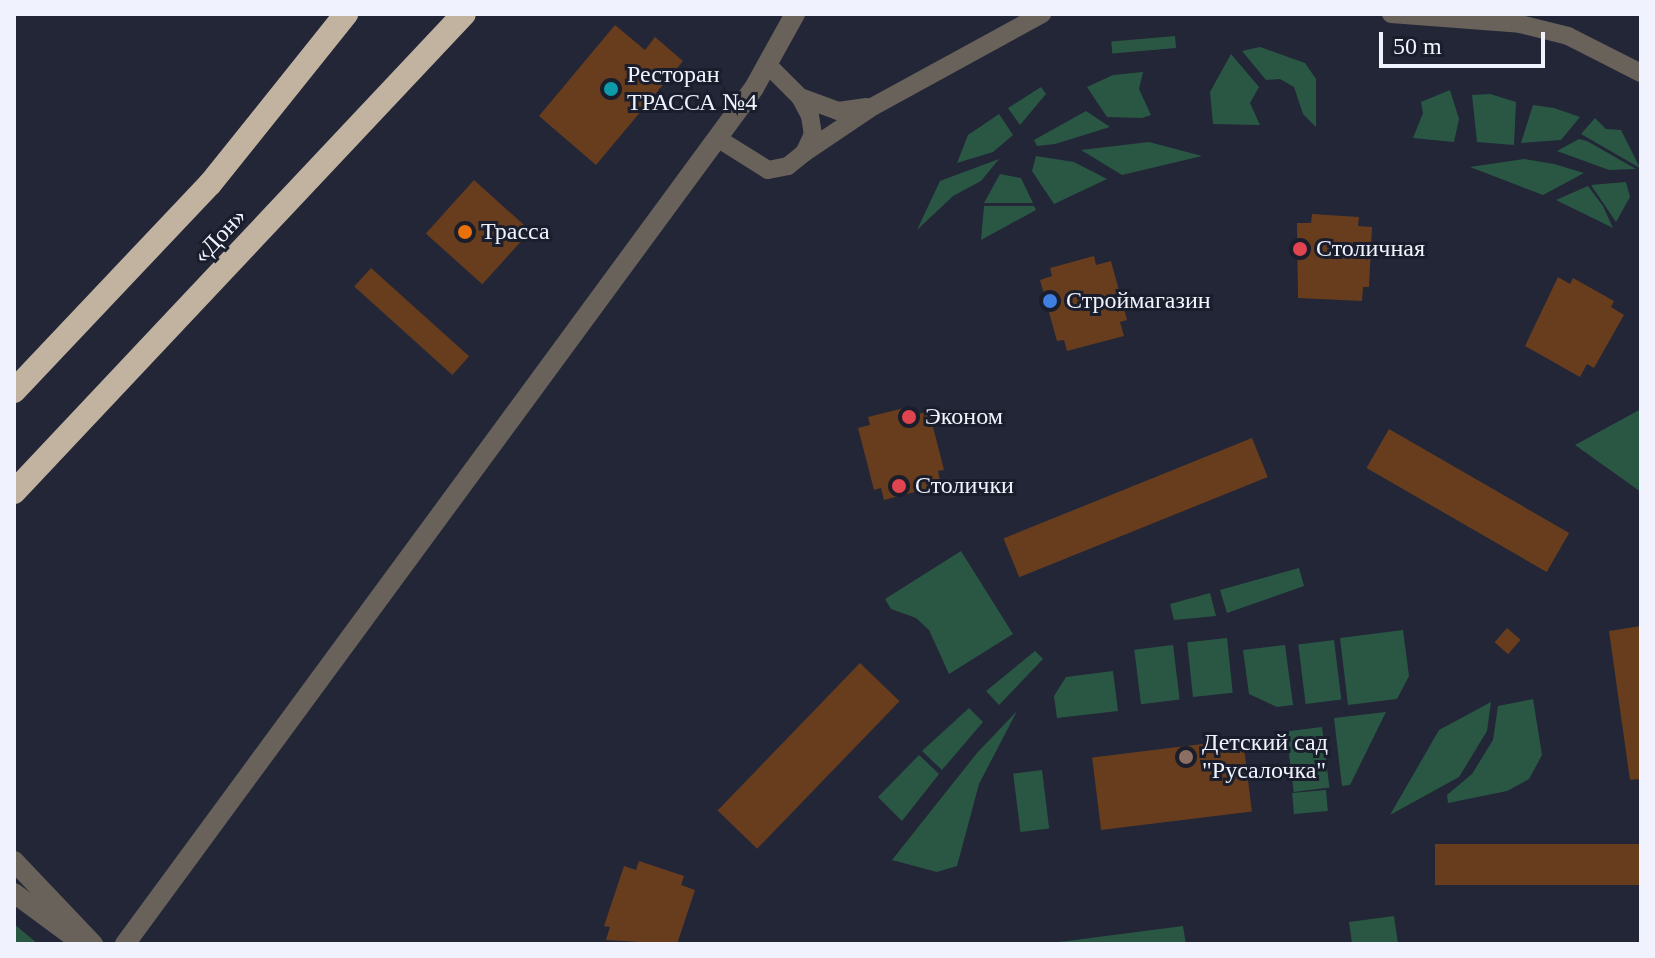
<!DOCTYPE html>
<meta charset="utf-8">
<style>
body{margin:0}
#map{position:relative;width:1655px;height:958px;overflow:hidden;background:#222637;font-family:"Times New Roman",serif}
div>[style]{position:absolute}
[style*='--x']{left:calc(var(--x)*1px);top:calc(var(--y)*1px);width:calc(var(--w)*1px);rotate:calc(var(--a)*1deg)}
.green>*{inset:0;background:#2a5743;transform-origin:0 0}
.building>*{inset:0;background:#673d1e;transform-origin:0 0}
.minor>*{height:18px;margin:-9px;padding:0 9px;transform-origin:9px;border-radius:9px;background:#68625b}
.tertiary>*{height:20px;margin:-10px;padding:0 10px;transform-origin:10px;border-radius:10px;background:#68625b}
.motorway>*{height:24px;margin:-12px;padding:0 12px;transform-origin:12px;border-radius:12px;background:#c2b3a1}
.dots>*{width:22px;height:22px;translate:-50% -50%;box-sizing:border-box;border:4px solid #191d2c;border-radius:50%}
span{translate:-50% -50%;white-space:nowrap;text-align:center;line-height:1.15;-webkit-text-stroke:6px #191d2c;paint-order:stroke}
.poi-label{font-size:24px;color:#f0f3fe}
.left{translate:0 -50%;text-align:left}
.street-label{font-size:24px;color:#f0f3fe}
.frame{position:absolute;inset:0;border:16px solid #f0f3fe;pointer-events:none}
.scale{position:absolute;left:1379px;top:32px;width:166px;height:36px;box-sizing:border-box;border:4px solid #f0f3fe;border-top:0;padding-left:10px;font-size:24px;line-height:28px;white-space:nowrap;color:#f0f3fe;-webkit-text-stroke:6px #191d2c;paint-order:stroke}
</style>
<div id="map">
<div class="green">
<div style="left:1175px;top:36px;width:12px;height:64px;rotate:85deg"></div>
<div style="clip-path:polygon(1260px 47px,1305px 63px,1316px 79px,1316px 127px,1303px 114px,1294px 87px,1280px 79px,1266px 80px,1242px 51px)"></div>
<div style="clip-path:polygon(1231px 54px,1259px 87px,1250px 103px,1260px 125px,1213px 124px,1210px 92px)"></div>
<div style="clip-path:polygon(1143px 72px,1139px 89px,1151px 115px,1142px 118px,1107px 117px,1087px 87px,1113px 75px)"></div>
<div style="clip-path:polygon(1041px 87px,1046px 94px,1020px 125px,1008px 108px)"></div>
<div style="clip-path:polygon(1450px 90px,1459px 119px,1454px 142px,1413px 138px,1423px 113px,1421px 102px)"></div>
<div style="clip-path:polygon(1490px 94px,1516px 102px,1514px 145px,1477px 142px,1472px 95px)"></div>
<div style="clip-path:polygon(1533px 105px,1554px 108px,1580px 117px,1561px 140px,1521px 143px)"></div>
<div style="clip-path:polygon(1086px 111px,1110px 127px,1055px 144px,1037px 146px,1034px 140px)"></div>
<div style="clip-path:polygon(999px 114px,1013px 135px,993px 152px,957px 163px,968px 135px)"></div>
<div style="clip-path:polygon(1595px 118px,1606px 129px,1621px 130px,1640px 168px,1581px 134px)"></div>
<div style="clip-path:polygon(1579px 139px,1587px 141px,1636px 169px,1609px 170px,1557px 151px)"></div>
<div style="clip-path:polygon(1149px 142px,1202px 156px,1122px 175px,1081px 150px)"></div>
<div style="clip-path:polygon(1036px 156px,1074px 162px,1107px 179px,1054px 204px,1032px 171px)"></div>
<div style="clip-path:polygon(999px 159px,981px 181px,953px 196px,917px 230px,940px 181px)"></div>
<div style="clip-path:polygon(1524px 159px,1554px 164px,1584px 173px,1543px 195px,1470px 167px)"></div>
<div style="clip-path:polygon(1000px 174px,1021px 178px,1033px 203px,984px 203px)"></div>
<div style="clip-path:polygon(1626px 182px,1630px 197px,1616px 222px,1591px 185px)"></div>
<div style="clip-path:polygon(1588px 186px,1603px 206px,1613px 228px,1556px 200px)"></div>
<div style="clip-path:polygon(984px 206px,1034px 206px,1036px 210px,981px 240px)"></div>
<div style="clip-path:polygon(1641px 409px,1641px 492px,1575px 445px)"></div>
<div style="clip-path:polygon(961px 551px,1013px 634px,949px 674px,929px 630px,916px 618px,891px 609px,885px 599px)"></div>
<div style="clip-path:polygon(1299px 568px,1304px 586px,1227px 613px,1220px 590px)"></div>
<div style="clip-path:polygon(1210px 593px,1216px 616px,1174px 620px,1170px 604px)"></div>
<div style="clip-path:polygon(1403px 630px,1409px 676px,1397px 699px,1348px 705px,1340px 638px)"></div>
<div style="left:1227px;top:638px;width:55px;height:40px;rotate:84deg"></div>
<div style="left:1334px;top:640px;width:60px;height:36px;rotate:83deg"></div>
<div style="left:1173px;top:645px;width:55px;height:39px;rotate:83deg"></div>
<div style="clip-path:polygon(1285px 645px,1293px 705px,1277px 707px,1249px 694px,1243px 650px)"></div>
<div style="clip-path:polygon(1035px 651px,1043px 659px,999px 705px,986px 691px)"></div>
<div style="clip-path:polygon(1113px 671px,1118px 711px,1057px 718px,1054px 696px,1066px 677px)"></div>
<div style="clip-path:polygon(1533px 699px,1542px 755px,1529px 779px,1507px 791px,1448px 803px,1447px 795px,1472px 774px,1493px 740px,1498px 706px)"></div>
<div style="clip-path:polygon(1491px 702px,1487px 731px,1459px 777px,1390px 815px,1439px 730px)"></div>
<div style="clip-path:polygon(969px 708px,983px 722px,942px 770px,922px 751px)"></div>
<div style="clip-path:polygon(1017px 711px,979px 784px,957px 866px,937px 872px,892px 860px,977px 753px)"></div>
<div style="clip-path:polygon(1386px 712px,1350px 785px,1342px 786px,1334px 718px)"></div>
<div style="left:1322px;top:727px;width:61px;height:36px;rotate:83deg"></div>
<div style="clip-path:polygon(919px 755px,939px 774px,902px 821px,878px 797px)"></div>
<div style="left:1042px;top:770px;width:59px;height:29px;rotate:83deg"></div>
<div style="left:1326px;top:790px;width:21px;height:34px;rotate:85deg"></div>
<div style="clip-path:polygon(1394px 916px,1398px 944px,1352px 944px,1349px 922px)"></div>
<div style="clip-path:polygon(14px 924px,38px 944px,14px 944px)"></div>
<div style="clip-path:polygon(1183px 926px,1186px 944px,1044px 944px)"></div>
</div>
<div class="building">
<div style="clip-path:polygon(615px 25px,645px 50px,655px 37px,683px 61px,596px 165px,539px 116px)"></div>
<div style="left:474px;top:180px;width:76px;height:72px;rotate:42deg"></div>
<div style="clip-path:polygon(1312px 214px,1359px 217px,1358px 226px,1372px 227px,1369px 287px,1363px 287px,1362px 301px,1298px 298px,1297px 223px,1311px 223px)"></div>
<div style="clip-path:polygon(1094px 256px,1096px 265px,1111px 261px,1127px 320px,1120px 322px,1124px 336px,1067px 351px,1064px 340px,1057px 341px,1040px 280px,1052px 276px,1050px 268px)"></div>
<div style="left:371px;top:268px;width:132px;height:25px;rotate:42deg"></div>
<div style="clip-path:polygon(1558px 277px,1570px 284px,1573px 278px,1614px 301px,1611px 307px,1624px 315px,1594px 368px,1587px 364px,1580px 377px,1525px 346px)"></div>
<div style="clip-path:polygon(912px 406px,915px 415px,929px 411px,944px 470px,938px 471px,941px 485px,884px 500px,881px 488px,874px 490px,858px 428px,870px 425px,868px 417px)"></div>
<div style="left:1389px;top:429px;width:208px;height:45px;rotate:30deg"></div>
<div style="left:1252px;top:438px;width:42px;height:268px;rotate:68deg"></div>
<div style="clip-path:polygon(1641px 626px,1641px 779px,1630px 780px,1609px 631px)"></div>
<div style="left:1507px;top:628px;width:18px;height:19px;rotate:41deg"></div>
<div style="left:860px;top:663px;width:55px;height:205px;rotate:44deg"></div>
<div style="left:1243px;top:739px;width:73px;height:152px;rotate:83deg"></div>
<div style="left:1641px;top:844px;width:41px;height:206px;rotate:90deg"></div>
<div style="clip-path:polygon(639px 861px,684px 876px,681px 885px,695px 890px,677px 944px,606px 940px,610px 927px,604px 926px,624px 866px,636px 870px)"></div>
</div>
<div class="minor">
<div style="--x:1391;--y:14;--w:129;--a:4.4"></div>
<div style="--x:1520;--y:24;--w:49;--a:14"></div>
<div style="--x:1568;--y:36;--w:82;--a:26.9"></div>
<div style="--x:768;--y:65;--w:45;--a:45"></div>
<div style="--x:800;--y:97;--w:21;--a:62"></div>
<div style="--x:810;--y:116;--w:18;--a:81"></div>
<div style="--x:813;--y:134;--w:21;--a:115"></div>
<div style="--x:804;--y:153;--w:84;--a:-33.9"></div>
<div style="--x:874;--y:106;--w:192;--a:-28.7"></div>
<div style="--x:800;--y:97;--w:40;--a:20.2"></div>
<div style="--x:838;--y:111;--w:29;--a:-8"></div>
<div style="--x:717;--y:138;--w:60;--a:32.1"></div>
<div style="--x:768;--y:170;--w:20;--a:-11"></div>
<div style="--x:788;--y:166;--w:21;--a:-39"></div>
</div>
<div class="tertiary">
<div style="--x:14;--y:861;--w:115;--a:46.4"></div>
<div style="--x:14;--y:893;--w:76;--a:36.4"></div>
<div style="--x:125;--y:944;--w:1062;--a:-53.69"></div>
<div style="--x:754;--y:88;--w:85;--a:-61"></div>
</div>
<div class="motorway">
<div style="--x:14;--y:391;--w:285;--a:-46.6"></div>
<div style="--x:210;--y:184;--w:218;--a:-51.3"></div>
<div style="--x:14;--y:492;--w:656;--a:-46.73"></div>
</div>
<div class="dots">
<div style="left:611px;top:89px;background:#0f9aa8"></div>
<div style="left:465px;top:232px;background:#e8710a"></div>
<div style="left:1300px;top:249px;background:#e0444e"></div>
<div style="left:1050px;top:301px;background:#3f7fe0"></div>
<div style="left:909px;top:417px;background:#e0444e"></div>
<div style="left:899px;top:486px;background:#e0444e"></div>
<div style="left:1186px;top:757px;background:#8d6e63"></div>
</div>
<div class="poi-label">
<span class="left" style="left:627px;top:89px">Ресторан<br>ТРАССА №4</span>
<span class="left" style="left:481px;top:232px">Трасса</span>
<span class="left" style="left:1316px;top:249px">Столичная</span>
<span class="left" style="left:1066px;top:301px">Строймагазин</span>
<span class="left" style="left:925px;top:417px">Эконом</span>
<span class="left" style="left:915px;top:486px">Столички</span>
<span class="left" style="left:1202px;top:757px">Детский сад<br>"Русалочка"</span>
</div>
<div class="street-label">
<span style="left:220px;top:236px;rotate:-47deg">«Дон»</span>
</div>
<div class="frame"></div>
<div class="scale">50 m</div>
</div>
